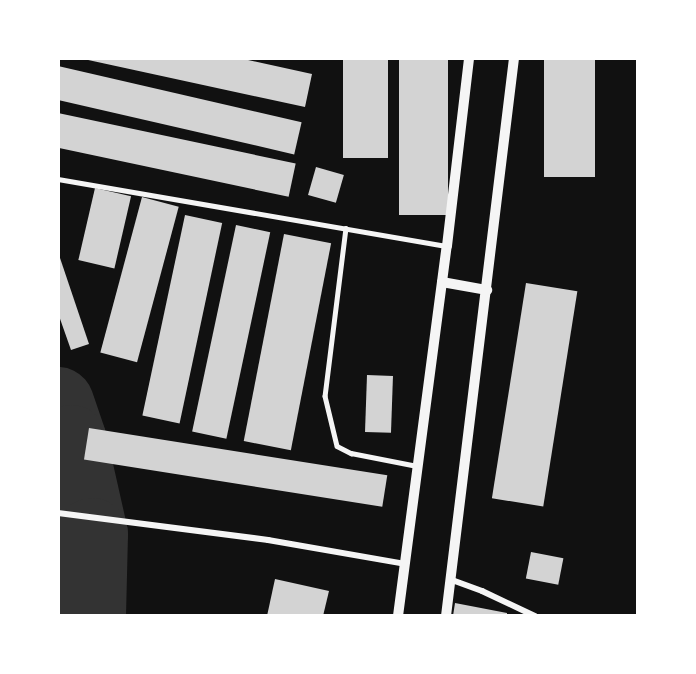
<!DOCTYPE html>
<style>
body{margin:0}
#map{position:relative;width:696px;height:674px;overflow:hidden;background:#111;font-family:"Archivo Narrow",sans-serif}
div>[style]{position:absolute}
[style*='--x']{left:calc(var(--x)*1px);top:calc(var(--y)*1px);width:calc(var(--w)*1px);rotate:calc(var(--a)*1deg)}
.river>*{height:72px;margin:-36px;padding:0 36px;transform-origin:36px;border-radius:36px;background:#333}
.building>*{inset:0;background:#d3d3d3;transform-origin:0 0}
.service>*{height:4.5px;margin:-2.25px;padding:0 2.25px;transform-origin:2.25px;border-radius:2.25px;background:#f5f5f5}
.minor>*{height:6px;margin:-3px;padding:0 3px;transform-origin:3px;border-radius:3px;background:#f5f5f5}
.tertiary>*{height:10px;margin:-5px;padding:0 5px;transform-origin:5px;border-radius:5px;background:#f5f5f5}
span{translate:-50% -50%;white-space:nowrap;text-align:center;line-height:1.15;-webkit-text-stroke:4.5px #fff;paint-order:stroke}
.frame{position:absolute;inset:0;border:60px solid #fff;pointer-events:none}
</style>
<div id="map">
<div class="river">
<div style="--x:58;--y:403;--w:40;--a:71.1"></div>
<div style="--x:71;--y:441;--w:95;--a:77.3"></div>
<div style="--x:92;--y:534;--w:82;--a:91.4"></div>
</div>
<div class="building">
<div style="clip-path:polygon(79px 58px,239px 58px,312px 74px,305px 107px)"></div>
<div style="left:343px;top:58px;width:45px;height:100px"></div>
<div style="left:399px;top:58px;width:49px;height:157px"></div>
<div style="left:544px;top:58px;width:51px;height:119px"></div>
<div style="left:58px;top:66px;width:250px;height:33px;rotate:13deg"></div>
<div style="left:58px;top:113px;width:243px;height:34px;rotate:12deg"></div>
<div style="left:316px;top:167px;width:29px;height:29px;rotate:16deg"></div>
<div style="left:95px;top:188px;width:37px;height:74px;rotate:13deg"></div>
<div style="left:142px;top:197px;width:38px;height:161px;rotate:15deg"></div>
<div style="left:185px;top:215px;width:38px;height:205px;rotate:12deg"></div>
<div style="left:236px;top:225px;width:35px;height:211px;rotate:12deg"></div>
<div style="left:284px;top:234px;width:48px;height:211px;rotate:11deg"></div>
<div style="clip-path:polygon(59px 255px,89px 344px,71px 350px,58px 313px)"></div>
<div style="left:526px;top:283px;width:52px;height:218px;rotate:9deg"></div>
<div style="left:367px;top:375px;width:26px;height:57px;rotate:2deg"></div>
<div style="left:89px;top:428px;width:302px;height:32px;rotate:9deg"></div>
<div style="left:531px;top:552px;width:33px;height:27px;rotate:11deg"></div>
<div style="clip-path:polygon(275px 579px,329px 591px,323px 616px,267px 616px)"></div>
<div style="clip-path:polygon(455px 603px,507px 613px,507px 616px,453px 616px)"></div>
</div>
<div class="service">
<div style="--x:58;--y:179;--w:395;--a:9.8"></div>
<div style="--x:346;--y:228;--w:169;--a:97.1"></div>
<div style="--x:325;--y:396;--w:51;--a:76.5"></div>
<div style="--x:337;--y:446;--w:16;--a:27"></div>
<div style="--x:351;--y:453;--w:67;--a:11.1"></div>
</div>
<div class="minor">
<div style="--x:58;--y:513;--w:212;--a:7.3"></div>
<div style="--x:268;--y:540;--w:139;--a:9.9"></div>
<div style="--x:452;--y:580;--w:32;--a:20"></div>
<div style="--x:482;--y:591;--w:59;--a:25.3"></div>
</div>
<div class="tertiary">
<div style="--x:442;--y:282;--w:46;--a:10.1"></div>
<div style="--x:398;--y:616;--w:373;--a:-82.5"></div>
<div style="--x:447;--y:246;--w:189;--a:-83.3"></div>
<div style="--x:446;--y:616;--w:562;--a:-83.05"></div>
</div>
<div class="frame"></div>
</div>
